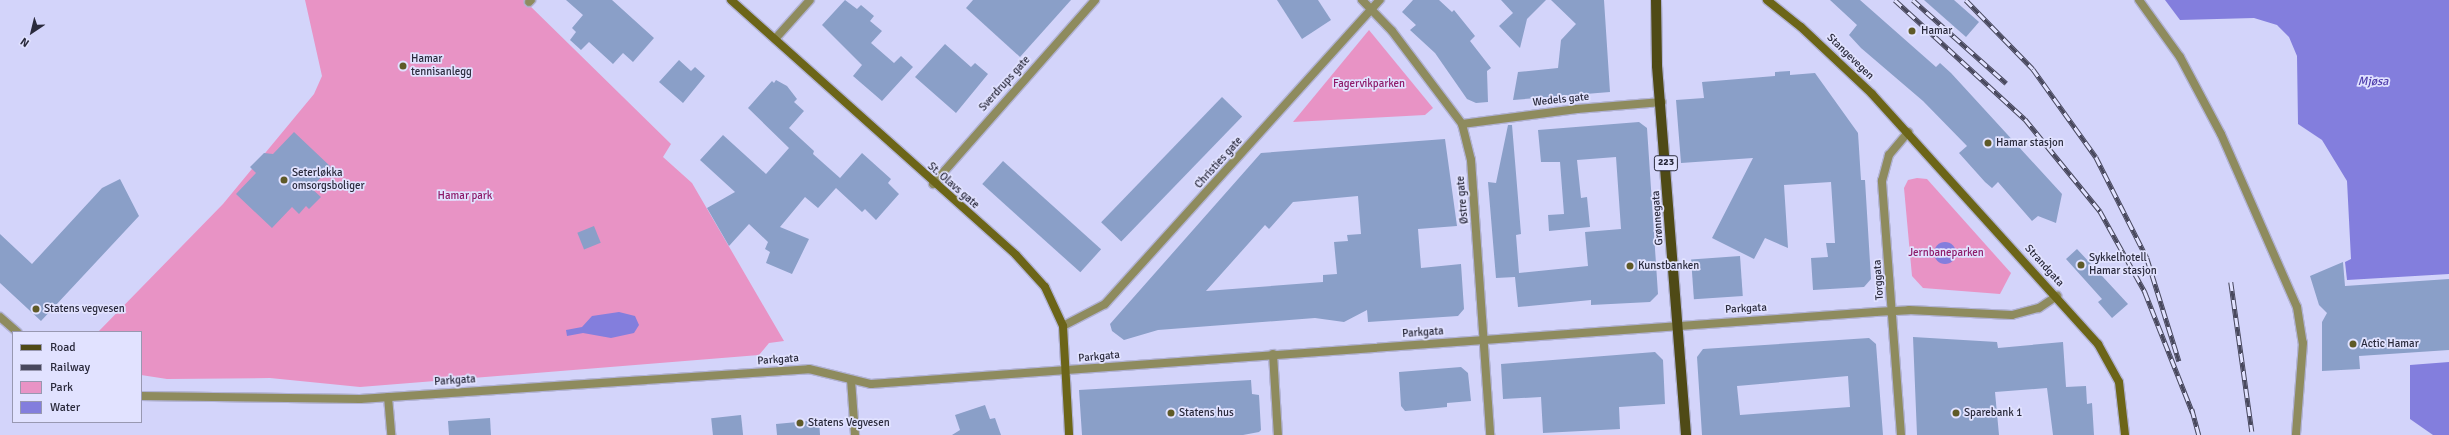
<!DOCTYPE html>
<meta charset="utf-8">
<style>
body{margin:0}
#map{position:relative;width:2449px;height:435px;overflow:hidden;background:#d3d4fa;font-family:Signika,sans-serif}
div>[style]{position:absolute}
[style*='--x']{left:calc(var(--x)*1px);top:calc(var(--y)*1px);width:calc(var(--w)*1px);rotate:calc(var(--a)*1deg)}
.green>*{inset:0;background:#e893c5}
.water>*{inset:0;background:#837edd}
.round{border-radius:50%}
.building>*{inset:0;background:#8a9fc8;transform-origin:0 0}
.roads{filter:drop-shadow(1px 0 #b1b2d4) drop-shadow(-1px 0 #b1b2d4) drop-shadow(0 1px #b1b2d4) drop-shadow(0 -1px #b1b2d4)}
.street>*{height:8px;margin:-4px;padding:0 4px;transform-origin:4px;border-radius:4px;background:#8e8b5e}
.secondary>*{height:8px;margin:-4px;padding:0 4px;transform-origin:4px;border-radius:4px;background:#6c6518}
.primary>*{height:10px;margin:-5px;padding:0 5px;transform-origin:5px;border-radius:5px;background:#4f4a16}
.rail>*{height:4.5px;margin-top:-2.25px;transform-origin:0;background:repeating-linear-gradient(90deg,#e1e2ff 0 9px,#48485d 0 18px);box-sizing:border-box;border-block:1px solid #48485d}
.dots>*{width:11px;height:11px;translate:-50% -50%;box-sizing:border-box;border:2px solid #e1e2ff;border-radius:50%}
span{translate:-50% -50%;white-space:nowrap;text-align:center;line-height:1.15;-webkit-text-stroke:3.5px #e1e2ff;paint-order:stroke}
.shield-label span{padding:1px 3px;background:#e1e2ff;border:1px solid;border-radius:3px;-webkit-text-stroke-width:0}
.shield-label{font-size:10px;color:#2a2a3c;font-weight:700}
.poi-label{font-size:11px;color:#2a2a3c}
.left{translate:0 -50%;text-align:left}
.street-label{font-size:11px;color:#2a2a3c}
.park-label{font-size:11px;color:#8e1b6a}
.water-label{font-size:12px;color:#4f3fad;font-style:italic}
.legend{position:absolute;left:12px;top:331px;width:130px;height:92px;box-sizing:border-box;background:#e1e2ff;border:1px solid #9898b1;margin:0;padding:5px 7px;list-style:none;font-size:12px;color:#2a2a3c}
.legend li{display:flex;align-items:center;gap:8px;height:20px}
.legend b{width:20px;border:1px solid #9898b1}
.north{position:absolute;left:12px;top:12px;width:40px;height:40px;-webkit-text-stroke:3px #e1e2ff;paint-order:stroke;rotate:215deg;font-size:11px;font-weight:700;line-height:16px;text-align:center;color:#2a2a3c}
.north::after{content:'';display:block;margin:auto;width:14px;height:18px;background:#2a2a3c;clip-path:polygon(50% 0,100% 100%,50% 72%,0 100%)}
</style>
<div id="map">
<div class="green">
<div style="clip-path:polygon(305px 0,524px 0,671px 144px,663px 157px,692px 183px,784px 341px,769px 343px,759px 355px,360px 387px,270px 378px,167px 379px,141px 375px,141px 332px,98px 332px,223px 204px,314px 94px,322px 76px)"></div>
<div style="clip-path:polygon(1369px 30px,1433px 108px,1425px 115px,1293px 122px)"></div>
<div style="clip-path:polygon(1917px 178px,1927px 179px,2011px 273px,2000px 294px,1923px 288px,1912px 276px,1904px 188px,1908px 180px)"></div>
</div>
<div class="water">
<div style="clip-path:polygon(2165px 0,2449px 0,2449px 274px,2347px 280px,2345px 262px,2351px 259px,2347px 181px,2322px 140px,2298px 124px,2297px 56px,2289px 37px,2277px 25px,2254px 18px,2180px 20px)"></div>
<div class="round" style="left:1934px;top:242px;width:22px;height:22px"></div>
<div style="clip-path:polygon(619px 312px,635px 316px,639px 325px,634px 333px,611px 338px,583px 333px,567px 336px,566px 330px,582px 327px,592px 316px)"></div>
<div style="clip-path:polygon(2449px 362px,2449px 435px,2433px 435px,2410px 419px,2410px 365px)"></div>
</div>
<div class="building">
<div style="clip-path:polygon(566px 0,612px 0,654px 38px,633px 62px,623px 53px,613px 64px,589px 42px,581px 50px,570px 40px,576px 32px,572px 28px,583px 15px)"></div>
<div style="clip-path:polygon(845px 0,857px 9px,861px 5px,874px 16px,870px 21px,882px 31px,871px 43px,894px 63px,901px 56px,913px 67px,882px 101px,853px 76px,862px 65px,822px 25px)"></div>
<div style="clip-path:polygon(973px 0,1071px 0,1020px 57px,966px 8px)"></div>
<div style="clip-path:polygon(1277px 0,1318px 0,1331px 20px,1302px 39px)"></div>
<div style="clip-path:polygon(1413px 0,1439px 0,1452px 12px,1454px 10px,1475px 36px,1470px 41px,1491px 68px,1487px 71px,1488px 102px,1476px 103px,1467px 99px,1435px 53px,1410px 30px,1416px 25px,1402px 12px)"></div>
<div style="clip-path:polygon(1501px 0,1546px 0,1527px 19px,1520px 48px,1499px 26px,1513px 13px)"></div>
<div style="clip-path:polygon(1551px 0,1604px 0,1610px 92px,1513px 100px,1518px 72px,1558px 68px,1561px 40px,1576px 24px)"></div>
<div style="clip-path:polygon(1830px 0,1860px 0,1936px 67px,1940px 63px,1951px 73px,2062px 194px,2056px 223px,2038px 216px,2032px 221px,1998px 182px,1992px 188px,1985px 182px,1959px 153px,1967px 146px,1923px 101px,1861px 48px,1849px 35px,1857px 25px)"></div>
<div style="clip-path:polygon(1924px 0,1954px 0,1979px 22px,1966px 37px)"></div>
<div style="clip-path:polygon(945px 44px,971px 67px,975px 63px,988px 74px,956px 113px,915px 77px)"></div>
<div style="clip-path:polygon(679px 60px,691px 71px,695px 67px,705px 76px,683px 103px,659px 82px)"></div>
<div style="clip-path:polygon(1790px 71px,1790px 75px,1815px 73px,1858px 133px,1861px 180px,1865px 180px,1871px 279px,1864px 287px,1813px 290px,1811px 258px,1828px 257px,1826px 243px,1835px 243px,1831px 182px,1784px 185px,1788px 248px,1765px 238px,1754px 259px,1712px 238px,1753px 158px,1681px 163px,1676px 100px,1704px 98px,1702px 82px,1775px 76px,1775px 72px)"></div>
<div style="clip-path:polygon(776px 80px,787px 86px,797px 99px,794px 102px,804px 111px,789px 128px,814px 151px,813px 154px,840px 178px,862px 153px,891px 179px,888px 183px,899px 194px,876px 220px,865px 209px,862px 212px,836px 188px,818px 208px,805px 197px,780px 227px,809px 239px,792px 274px,766px 263px,770px 252px,765px 249px,768px 242px,749px 224px,729px 246px,707px 208px,735px 192px,700px 160px,723px 135px,766px 174px,789px 148px,748px 108px,772px 81px,774px 83px)"></div>
<div style="left:1222px;top:97px;width:28px;height:174px;rotate:44deg"></div>
<div style="clip-path:polygon(1639px 122px,1647px 128px,1658px 294px,1650px 302px,1591px 305px,1591px 300px,1518px 307px,1515px 277px,1496px 278px,1488px 182px,1496px 183px,1508px 125px,1512px 125px,1521px 234px,1516px 235px,1519px 273px,1588px 266px,1585px 232px,1621px 229px,1616px 157px,1577px 160px,1581px 198px,1587px 197px,1590px 227px,1549px 231px,1548px 215px,1564px 214px,1560px 162px,1541px 162px,1538px 130px)"></div>
<div style="clip-path:polygon(294px 132px,331px 167px,311px 188px,321px 197px,309px 209px,306px 206px,299px 214px,292px 207px,272px 228px,236px 194px,256px 173px,250px 167px,264px 153px,273px 154px)"></div>
<div style="clip-path:polygon(evenodd,1445px 139px,1457px 226px,1418px 229px,1421px 268px,1461px 264px,1464px 309px,1458px 316px,1368px 322px,1367px 310px,1344px 322px,1315px 318px,1158px 330px,1124px 340px,1112px 331px,1110px 324px,1261px 153px,1445px 139px,1358px 196px,1361px 234px,1347px 235px,1348px 241px,1334px 242px,1337px 274px,1323px 275px,1323px 282px,1206px 291px,1265px 225px,1269px 229px,1293px 202px,1358px 196px)"></div>
<div style="left:1003px;top:161px;width:132px;height:31px;rotate:42deg"></div>
<div style="clip-path:polygon(120px 179px,139px 216px,41px 321px,0 283px,0 234px,32px 264px,102px 188px)"></div>
<div style="left:594px;top:226px;width:18px;height:18px;rotate:68deg"></div>
<div style="clip-path:polygon(2077px 249px,2128px 304px,2112px 318px,2098px 302px,2102px 299px,2066px 259px)"></div>
<div style="left:1740px;top:256px;width:40px;height:49px;rotate:86deg"></div>
<div style="clip-path:polygon(2343px 262px,2345px 286px,2449px 279px,2449px 350px,2359px 356px,2360px 369px,2322px 371px,2322px 322px,2327px 313px,2319px 305px,2310px 276px)"></div>
<div style="clip-path:polygon(1913px 337px,1997px 342px,1998px 348px,2063px 342px,2066px 387px,2086px 386px,2087px 404px,2092px 403px,2094px 435px,2053px 435px,2047px 388px,1995px 392px,1999px 435px,1917px 435px)"></div>
<div style="clip-path:polygon(evenodd,1869px 338px,1876px 344px,1883px 435px,1702px 435px,1697px 357px,1703px 349px,1869px 338px,1848px 376px,1850px 407px,1740px 415px,1737px 386px,1848px 376px)"></div>
<div style="clip-path:polygon(1655px 352px,1663px 360px,1665px 404px,1619px 407px,1620px 429px,1543px 433px,1541px 397px,1503px 399px,1501px 364px)"></div>
<div style="clip-path:polygon(1461px 367px,1468px 373px,1471px 401px,1447px 403px,1447px 407px,1417px 410px,1405px 411px,1401px 406px,1399px 372px)"></div>
<div style="clip-path:polygon(1251px 380px,1252px 394px,1259px 395px,1261px 430px,1259px 432px,1243px 435px,1082px 435px,1079px 390px)"></div>
<div style="clip-path:polygon(985px 405px,990px 419px,995px 418px,1001px 435px,952px 435px,960px 430px,955px 415px)"></div>
<div style="left:741px;top:415px;width:20px;height:30px;rotate:84deg"></div>
<div style="clip-path:polygon(490px 418px,491px 435px,449px 435px,448px 421px)"></div>
<div style="clip-path:polygon(819px 420px,820px 435px,777px 435px,776px 424px)"></div>
</div>
<div class="roads">
<div class="street">
<div style="--x:1362;--y:0;--w:43;--a:45.9"></div>
<div style="--x:1392;--y:31;--w:116;--a:53"></div>
<div style="--x:1462;--y:124;--w:37;--a:76"></div>
<div style="--x:1471;--y:160;--w:276;--a:86"></div>
<div style="--x:2139;--y:0;--w:70;--a:54.3"></div>
<div style="--x:2180;--y:57;--w:87;--a:62"></div>
<div style="--x:2221;--y:134;--w:189;--a:66.3"></div>
<div style="--x:2297;--y:307;--w:36;--a:81"></div>
<div style="--x:2303;--y:343;--w:92;--a:94.4"></div>
<div style="--x:529;--y:2;--w:3;--a:-45"></div>
<div style="--x:775;--y:39;--w:52;--a:-48.1"></div>
<div style="--x:1462;--y:124;--w:116;--a:-7.4"></div>
<div style="--x:1577;--y:109;--w:85;--a:-4.7"></div>
<div style="--x:933;--y:184;--w:245;--a:-48.6"></div>
<div style="--x:0;--y:317;--w:23;--a:41"></div>
<div style="--x:1063;--y:326;--w:47;--a:-27.6"></div>
<div style="--x:1105;--y:304;--w:410;--a:-47.9"></div>
<div style="--x:1273;--y:354;--w:81;--a:86.5"></div>
<div style="--x:851;--y:380;--w:55;--a:85.8"></div>
<div style="--x:141;--y:396;--w:219;--a:0.8"></div>
<div style="--x:360;--y:399;--w:450;--a:-3.8"></div>
<div style="--x:809;--y:369;--w:64;--a:13.6"></div>
<div style="--x:871;--y:384;--w:1007;--a:-4.1"></div>
<div style="--x:1875;--y:312;--w:34;--a:-3"></div>
<div style="--x:1909;--y:310;--w:103;--a:2.8"></div>
<div style="--x:2012;--y:315;--w:28;--a:-15"></div>
<div style="--x:2039;--y:308;--w:22;--a:-34"></div>
<div style="--x:388;--y:397;--w:38;--a:85"></div>
<div style="--x:1901;--y:435;--w:255;--a:-94.3"></div>
<div style="--x:1882;--y:181;--w:27;--a:-75"></div>
<div style="--x:1889;--y:155;--w:30;--a:-50"></div>
</div>
<div class="secondary">
<div style="--x:731;--y:0;--w:382;--a:41.8"></div>
<div style="--x:1016;--y:255;--w:43;--a:47.8"></div>
<div style="--x:1045;--y:287;--w:43;--a:65.2"></div>
<div style="--x:1063;--y:326;--w:109;--a:86.8"></div>
<div style="--x:1767;--y:0;--w:43;--a:38.5"></div>
<div style="--x:1801;--y:27;--w:98;--a:43.3"></div>
<div style="--x:1872;--y:94;--w:337;--a:47.9"></div>
<div style="--x:2098;--y:344;--w:43;--a:61.1"></div>
<div style="--x:2119;--y:382;--w:53;--a:83.5"></div>
</div>
<div class="primary">
<div style="--x:1656;--y:0;--w:66;--a:89.1"></div>
<div style="--x:1657;--y:66;--w:370;--a:85.5"></div>
</div>
</div>
<div class="rail">
<div style="--x:1895;--y:0;--w:176;--a:42.5"></div>
<div style="--x:2025;--y:119;--w:119;--a:50.8"></div>
<div style="--x:2100;--y:211;--w:93;--a:60.9"></div>
<div style="--x:2145;--y:292;--w:130;--a:68.4"></div>
<div style="--x:1913;--y:0;--w:125;--a:41.7"></div>
<div style="--x:1966;--y:0;--w:96;--a:45.8"></div>
<div style="--x:2033;--y:69;--w:108;--a:54.4"></div>
<div style="--x:2096;--y:157;--w:113;--a:63.2"></div>
<div style="--x:2147;--y:258;--w:108;--a:72.7"></div>
<div style="--x:2231;--y:282;--w:151;--a:82"></div>
<div style="--x:2192;--y:409;--w:27;--a:75"></div>
</div>
<div class="dots">
<div style="left:1912px;top:31px;background:#5f5a27"></div>
<div style="left:403px;top:66px;background:#5f5a27"></div>
<div style="left:1988px;top:143px;background:#5f5a27"></div>
<div style="left:284px;top:180px;background:#5f5a27"></div>
<div style="left:2081px;top:265px;background:#5f5a27"></div>
<div style="left:1630px;top:266px;background:#5f5a27"></div>
<div style="left:36px;top:309px;background:#5f5a27"></div>
<div style="left:2353px;top:344px;background:#5f5a27"></div>
<div style="left:1171px;top:413px;background:#5f5a27"></div>
<div style="left:1956px;top:413px;background:#5f5a27"></div>
<div style="left:800px;top:423px;background:#5f5a27"></div>
</div>
<div class="shield-label">
<span style="left:1666px;top:163px">223</span>
</div>
<div class="poi-label">
<span class="left" style="left:1921px;top:31px">Hamar</span>
<span class="left" style="left:411px;top:66px">Hamar<br>tennisanlegg</span>
<span class="left" style="left:1996px;top:143px">Hamar stasjon</span>
<span class="left" style="left:292px;top:180px">Seterløkka<br>omsorgsboliger</span>
<span class="left" style="left:2089px;top:265px">Sykkelhotell<br>Hamar stasjon</span>
<span class="left" style="left:1638px;top:266px">Kunstbanken</span>
<span class="left" style="left:44px;top:309px">Statens vegvesen</span>
<span class="left" style="left:2361px;top:344px">Actic Hamar</span>
<span class="left" style="left:1179px;top:413px">Statens hus</span>
<span class="left" style="left:1964px;top:413px">Sparebank 1</span>
<span class="left" style="left:808px;top:423px">Statens Vegvesen</span>
</div>
<div class="street-label">
<span style="left:1850px;top:57px;rotate:44deg">Stangevegen</span>
<span style="left:1005px;top:84px;rotate:-48deg">Sverdrups gate</span>
<span style="left:1561px;top:100px;rotate:-6deg">Wedels gate</span>
<span style="left:1219px;top:163px;rotate:-48deg">Christies gate</span>
<span style="left:953px;top:186px;rotate:41deg">St. Olavs gate</span>
<span style="left:1463px;top:200px;rotate:-95deg">Østre gate</span>
<span style="left:1658px;top:218px;rotate:-94deg">Grønnegata</span>
<span style="left:2044px;top:266px;rotate:48deg">Strandgata</span>
<span style="left:1879px;top:280px;rotate:-94deg">Torggata</span>
<span style="left:1746px;top:309px;rotate:-3deg">Parkgata</span>
<span style="left:1423px;top:333px;rotate:-4deg">Parkgata</span>
<span style="left:1099px;top:357px;rotate:-5deg">Parkgata</span>
<span style="left:778px;top:360px;rotate:-4deg">Parkgata</span>
<span style="left:455px;top:381px;rotate:-4deg">Parkgata</span>
</div>
<div class="park-label">
<span style="left:1369px;top:84px">Fagervikparken</span>
<span style="left:465px;top:196px">Hamar park</span>
<span style="left:1946px;top:253px">Jernbaneparken</span>
</div>
<div class="water-label">
<span style="left:2373px;top:82px">Mjøsa</span>
</div>
<ul class="legend">
<li><b style="height:5px;background:#4f4a16"></b>Road</li>
<li><b style="height:5px;background:#48485d"></b>Railway</li>
<li><b style="height:11px;background:#e893c5"></b>Park</li>
<li><b style="height:11px;background:#837edd"></b>Water</li>
</ul>
<div class="north">N</div>
</div>
